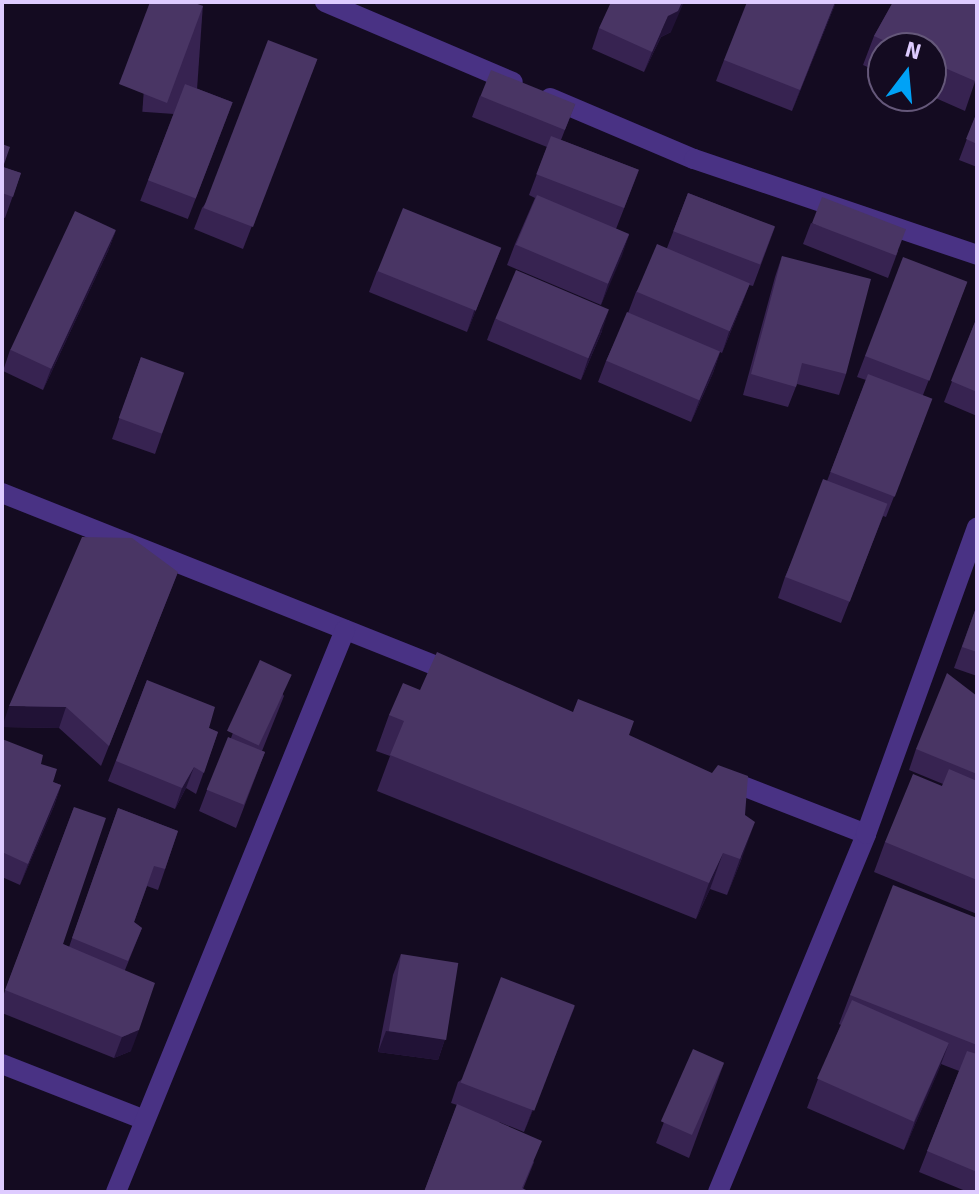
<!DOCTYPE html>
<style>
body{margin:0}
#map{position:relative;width:979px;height:1194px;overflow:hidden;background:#140b21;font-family:Signika,sans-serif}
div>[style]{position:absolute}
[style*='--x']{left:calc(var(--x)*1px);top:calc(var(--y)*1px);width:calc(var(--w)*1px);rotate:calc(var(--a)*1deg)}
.street>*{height:20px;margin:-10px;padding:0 10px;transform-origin:10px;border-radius:10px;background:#493284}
.wall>*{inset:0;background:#372351;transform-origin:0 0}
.shaded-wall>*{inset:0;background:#211236}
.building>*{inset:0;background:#493564;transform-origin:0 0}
span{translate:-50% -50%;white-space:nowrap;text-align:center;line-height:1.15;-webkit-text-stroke:7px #140b21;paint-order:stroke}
.frame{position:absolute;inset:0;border:4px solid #decbff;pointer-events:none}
.north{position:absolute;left:867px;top:32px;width:80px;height:80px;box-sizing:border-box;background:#140b21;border:2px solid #65587a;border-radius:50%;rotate:16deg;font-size:22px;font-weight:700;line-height:32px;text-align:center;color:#decbff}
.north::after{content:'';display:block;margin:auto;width:28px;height:36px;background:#00a2f6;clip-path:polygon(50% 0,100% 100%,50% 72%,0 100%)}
</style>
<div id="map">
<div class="street">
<div style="--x:325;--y:2;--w:204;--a:23.1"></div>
<div style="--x:550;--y:98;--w:156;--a:23"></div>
<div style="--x:694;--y:159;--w:299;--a:18.7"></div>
<div style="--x:2;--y:493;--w:490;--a:21.7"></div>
<div style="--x:725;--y:779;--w:151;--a:21.3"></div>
<div style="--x:2;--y:1064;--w:150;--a:21.4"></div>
<div style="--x:116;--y:1192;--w:607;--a:-67.83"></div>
<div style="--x:718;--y:1192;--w:387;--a:-67.5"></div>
<div style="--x:866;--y:834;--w:326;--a:-70.1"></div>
</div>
<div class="wall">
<div style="left:150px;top:2px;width:53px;height:110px;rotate:4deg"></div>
<div style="clip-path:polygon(836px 2px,792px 111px,716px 81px,724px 60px)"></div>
<div style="clip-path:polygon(893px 2px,977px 2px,977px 76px,965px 111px,931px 96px,931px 48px,883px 48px,883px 74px,863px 65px,874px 36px)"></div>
<div style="clip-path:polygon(599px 28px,671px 32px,661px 37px,644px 72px,592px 49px)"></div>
<div style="clip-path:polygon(317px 59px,243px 249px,194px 229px,202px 208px)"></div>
<div style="left:185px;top:84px;width:51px;height:125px;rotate:21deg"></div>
<div style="clip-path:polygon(480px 96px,575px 104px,561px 140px,639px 170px,616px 229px,629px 235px,601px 305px,507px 265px,515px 244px,535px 198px,529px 195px,547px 147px,472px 117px)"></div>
<div style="clip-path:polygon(977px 112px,977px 167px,959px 160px)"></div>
<div style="clip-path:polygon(2px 144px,3px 167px,21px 173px,5px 218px,2px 217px)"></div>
<div style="clip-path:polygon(688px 193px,775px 227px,753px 286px,749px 285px,742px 304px,722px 353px,720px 352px,713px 373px,691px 422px,598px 382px,606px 361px,628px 313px,636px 292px,667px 248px)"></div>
<div style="clip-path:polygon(811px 223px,898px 251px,888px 278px,803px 244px)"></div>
<div style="clip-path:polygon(116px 230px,108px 251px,43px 390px,3px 371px,10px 350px)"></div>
<div style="clip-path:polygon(501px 248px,467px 332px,369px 292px,377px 271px)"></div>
<div style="clip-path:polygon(782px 256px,846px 374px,839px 395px,797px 384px,788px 407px,743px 395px,775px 277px)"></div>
<div style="clip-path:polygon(967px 282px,923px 395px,924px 420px,886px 517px,883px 516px,841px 623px,778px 598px,785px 577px,827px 481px,866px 380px,857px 377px,865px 356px)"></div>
<div style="clip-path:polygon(977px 317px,977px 416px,944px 402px)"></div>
<div style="clip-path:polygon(495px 319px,602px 331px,581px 380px,487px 340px)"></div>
<div style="clip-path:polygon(141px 357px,162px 434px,155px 454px,112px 439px)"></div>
<div style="clip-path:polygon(178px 572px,101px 766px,59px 728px,2px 727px)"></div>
<div style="clip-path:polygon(977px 605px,977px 676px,954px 668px)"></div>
<div style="clip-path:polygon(260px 660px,284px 696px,262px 751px,265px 752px,236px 828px,199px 811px,207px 790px,231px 738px)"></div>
<div style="clip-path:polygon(147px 680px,209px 728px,218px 732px,196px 794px,186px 788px,175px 809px,108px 781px)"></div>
<div style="clip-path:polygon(420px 690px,629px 735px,742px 858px,727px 895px,710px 889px,696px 919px,377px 791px,390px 756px,376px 751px,389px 715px)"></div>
<div style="clip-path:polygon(977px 696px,977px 914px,874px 872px,885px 842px,942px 786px,943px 784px,909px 770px,916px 749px)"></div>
<div style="clip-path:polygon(2px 739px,53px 782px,61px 785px,54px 806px,20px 885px,2px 877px)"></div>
<div style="clip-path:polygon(74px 807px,63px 944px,69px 947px,118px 808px,178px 831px,158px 890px,147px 886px,134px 922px,142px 928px,125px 970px,131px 1051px,114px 1058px,2px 1013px,2px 999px)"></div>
<div style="clip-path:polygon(977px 918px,977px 1192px,968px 1192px,919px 1172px,959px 1071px,941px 1064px,904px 1150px,807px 1108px,818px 1079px,841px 1025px,839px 1024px,850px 995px)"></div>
<div style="clip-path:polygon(401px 954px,445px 1039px,438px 1060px,378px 1052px,393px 975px)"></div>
<div style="clip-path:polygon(575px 1006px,524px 1132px,499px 1122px,534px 1162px,523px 1189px,424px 1192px,457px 1105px,451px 1103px,458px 1082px)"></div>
<div style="clip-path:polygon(724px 1063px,689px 1158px,656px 1143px,664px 1122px)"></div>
</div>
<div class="shaded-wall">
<div style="clip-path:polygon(682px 2px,684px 2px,671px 32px,661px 37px,644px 72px,652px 52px,668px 16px)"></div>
<div style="clip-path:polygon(835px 2px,836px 2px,792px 111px,800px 90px)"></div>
<div style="clip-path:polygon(116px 230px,108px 251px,43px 390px,51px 369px)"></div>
<div style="clip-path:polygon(629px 235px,622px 256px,601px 305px,608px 284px)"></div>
<div style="clip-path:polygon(501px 248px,493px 269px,467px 332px,474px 311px)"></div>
<div style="clip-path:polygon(750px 283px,742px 304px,722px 353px,729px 332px)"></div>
<div style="clip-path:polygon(609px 310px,602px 331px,581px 380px,588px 359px)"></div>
<div style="clip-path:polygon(720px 352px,713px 373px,691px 422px,699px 401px)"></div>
<div style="clip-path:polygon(9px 706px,66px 707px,59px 728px,2px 727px)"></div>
<div style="clip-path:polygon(194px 767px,186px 788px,175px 809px,182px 788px)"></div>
<div style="clip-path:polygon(61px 785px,54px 806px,20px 885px,28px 864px)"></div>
<div style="clip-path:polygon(755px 822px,742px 858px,727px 895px,740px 859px)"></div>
<div style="clip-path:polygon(723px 853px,710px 889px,696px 919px,709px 883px)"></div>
<div style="clip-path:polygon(575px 1006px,567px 1027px,524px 1132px,532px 1111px)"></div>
<div style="clip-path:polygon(139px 1030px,131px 1051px,114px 1058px,122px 1037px)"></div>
<div style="clip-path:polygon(386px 1031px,445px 1039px,438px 1060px,378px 1052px)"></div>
<div style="clip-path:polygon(949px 1043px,938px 1072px,904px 1150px,915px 1121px)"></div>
</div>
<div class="building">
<div style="clip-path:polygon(150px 2px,192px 2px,203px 6px,167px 103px,119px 84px)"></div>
<div style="clip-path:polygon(611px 2px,682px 2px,678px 11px,668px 16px,652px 52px,599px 28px)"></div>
<div style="clip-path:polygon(747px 2px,835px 2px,800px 90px,724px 60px)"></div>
<div style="clip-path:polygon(893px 2px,977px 2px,977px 76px,975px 81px,931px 62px,931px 48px,900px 48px,874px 36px)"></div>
<div style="left:268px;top:40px;width:53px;height:180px;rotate:21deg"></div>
<div style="left:491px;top:70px;width:91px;height:28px;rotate:22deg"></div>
<div style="left:185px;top:84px;width:51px;height:103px;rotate:21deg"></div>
<div style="clip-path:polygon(977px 112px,977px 144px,966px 139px)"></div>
<div style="left:551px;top:136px;width:94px;height:41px;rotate:21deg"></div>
<div style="clip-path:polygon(2px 144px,10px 147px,3px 167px,21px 173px,13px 197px,2px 193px)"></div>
<div style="left:688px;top:193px;width:93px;height:41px;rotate:21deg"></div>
<div style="left:537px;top:195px;width:100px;height:54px;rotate:23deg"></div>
<div style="left:822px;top:197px;width:90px;height:28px;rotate:21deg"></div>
<div style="left:403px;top:208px;width:106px;height:68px;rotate:22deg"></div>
<div style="left:75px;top:211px;width:45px;height:153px;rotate:25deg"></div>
<div style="left:657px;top:244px;width:101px;height:52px;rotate:23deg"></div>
<div style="clip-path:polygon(782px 256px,871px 279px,846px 374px,802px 363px,796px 387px,751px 374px)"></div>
<div style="left:903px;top:257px;width:69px;height:106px;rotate:21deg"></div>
<div style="left:516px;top:270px;width:101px;height:53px;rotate:23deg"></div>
<div style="left:627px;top:312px;width:101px;height:53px;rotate:23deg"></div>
<div style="clip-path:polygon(977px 317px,977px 392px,951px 381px)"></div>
<div style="left:141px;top:357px;width:46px;height:65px;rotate:20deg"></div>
<div style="left:868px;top:374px;width:69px;height:105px;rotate:21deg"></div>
<div style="left:823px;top:479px;width:69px;height:105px;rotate:21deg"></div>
<div style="clip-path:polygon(82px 537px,132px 538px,178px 572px,109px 746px,66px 707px,9px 706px)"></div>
<div style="clip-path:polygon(977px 605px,977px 652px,962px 647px)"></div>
<div style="clip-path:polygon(437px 652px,573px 712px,578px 699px,634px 721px,629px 735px,712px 773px,718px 765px,748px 776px,745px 815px,755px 822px,740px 859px,723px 853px,709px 883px,390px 755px,404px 721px,389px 715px,403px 683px,420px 690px)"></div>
<div style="left:260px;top:660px;width:35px;height:78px;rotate:25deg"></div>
<div style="clip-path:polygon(947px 673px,977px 696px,977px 774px,916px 749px)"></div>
<div style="clip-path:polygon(147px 680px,215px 707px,209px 728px,218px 732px,204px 773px,194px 767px,182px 788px,116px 761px)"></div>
<div style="left:228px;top:737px;width:40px;height:57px;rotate:22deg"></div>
<div style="clip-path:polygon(2px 739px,43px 755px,41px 764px,57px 769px,53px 782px,61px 785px,28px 864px,2px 852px)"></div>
<div style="clip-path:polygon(949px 769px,977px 781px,977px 880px,885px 842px,913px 774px,942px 786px)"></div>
<div style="clip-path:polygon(74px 807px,106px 818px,63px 944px,155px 983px,139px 1030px,122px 1037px,5px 990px)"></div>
<div style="clip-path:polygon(118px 808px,178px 831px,165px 869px,154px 866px,134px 922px,142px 928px,128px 961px,72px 938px)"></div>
<div style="clip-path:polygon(893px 885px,977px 918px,977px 1045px,850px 995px)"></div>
<div style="left:401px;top:954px;width:58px;height:78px;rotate:9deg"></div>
<div style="left:501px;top:977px;width:79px;height:113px;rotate:21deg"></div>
<div style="left:852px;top:1000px;width:106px;height:86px;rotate:24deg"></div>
<div style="left:693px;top:1049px;width:34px;height:79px;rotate:24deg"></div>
<div style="clip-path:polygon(967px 1051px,977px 1054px,977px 1172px,927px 1151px)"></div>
<div style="clip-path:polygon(457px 1104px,542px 1141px,522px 1188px,530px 1192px,424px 1192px)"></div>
</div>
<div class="frame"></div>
<div class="north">N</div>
</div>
